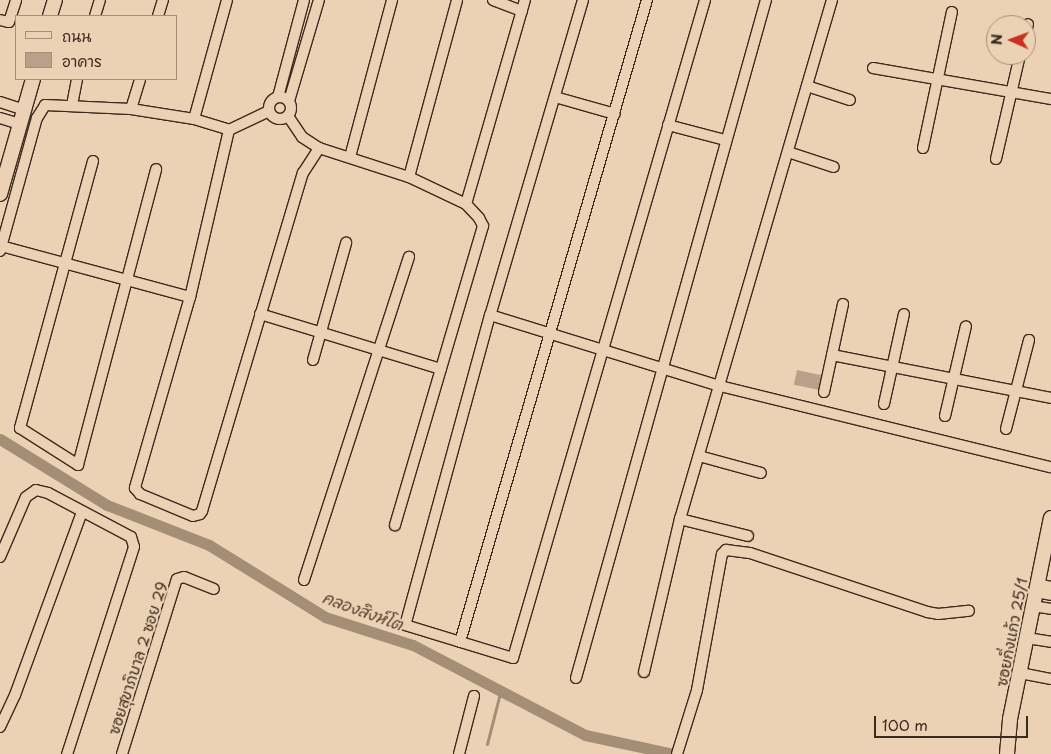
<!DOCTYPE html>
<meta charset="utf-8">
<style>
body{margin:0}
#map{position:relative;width:1051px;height:754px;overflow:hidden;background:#ecd2b4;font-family:"Playpen Sans","Playpen Sans Thai",sans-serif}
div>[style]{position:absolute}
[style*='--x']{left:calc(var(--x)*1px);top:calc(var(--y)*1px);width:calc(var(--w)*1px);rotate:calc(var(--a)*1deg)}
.stream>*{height:3px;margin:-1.5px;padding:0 1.5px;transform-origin:1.5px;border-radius:1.5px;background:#a48e76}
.canal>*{height:11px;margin:-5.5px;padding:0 5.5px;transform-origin:5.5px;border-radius:5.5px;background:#a48e76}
.building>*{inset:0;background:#b8a188;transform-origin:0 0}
.roads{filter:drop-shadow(1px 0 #3b2a1e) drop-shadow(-1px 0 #3b2a1e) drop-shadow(0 1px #3b2a1e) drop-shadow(0 -1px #3b2a1e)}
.minor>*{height:10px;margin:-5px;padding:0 5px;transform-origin:5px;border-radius:5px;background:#ecd2b4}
.minor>.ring{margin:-5px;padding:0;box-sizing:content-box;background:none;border:10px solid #ecd2b4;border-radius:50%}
.tertiary>*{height:14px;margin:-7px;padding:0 7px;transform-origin:7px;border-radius:7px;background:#ecd2b4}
span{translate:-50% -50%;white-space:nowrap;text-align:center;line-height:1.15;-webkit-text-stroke:4.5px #ecd2b4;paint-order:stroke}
.street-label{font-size:15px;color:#3b2a1e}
.water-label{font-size:16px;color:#503e30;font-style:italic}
.legend{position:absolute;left:15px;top:15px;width:162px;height:65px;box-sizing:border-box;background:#ecd2b4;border:1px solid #a58f78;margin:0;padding:6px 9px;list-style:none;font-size:15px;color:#3b2a1e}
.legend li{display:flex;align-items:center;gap:10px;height:25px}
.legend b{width:25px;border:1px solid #a58f78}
.north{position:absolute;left:986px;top:15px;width:50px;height:50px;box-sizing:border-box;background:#ecd2b4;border:1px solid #a58f78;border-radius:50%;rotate:272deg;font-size:14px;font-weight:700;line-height:20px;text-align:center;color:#3b2a1e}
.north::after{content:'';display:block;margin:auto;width:18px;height:22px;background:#c8321e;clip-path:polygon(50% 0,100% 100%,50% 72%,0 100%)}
.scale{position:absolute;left:874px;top:716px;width:154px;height:22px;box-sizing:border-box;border:2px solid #3b2a1e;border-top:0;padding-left:6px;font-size:15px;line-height:18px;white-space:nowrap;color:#3b2a1e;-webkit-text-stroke:4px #ecd2b4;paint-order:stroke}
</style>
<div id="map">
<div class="stream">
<div style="--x:487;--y:744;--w:57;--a:-75.7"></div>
</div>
<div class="canal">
<div style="--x:0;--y:439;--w:126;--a:31.7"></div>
<div style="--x:107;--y:505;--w:110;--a:21.4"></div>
<div style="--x:209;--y:545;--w:137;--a:31.8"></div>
<div style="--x:325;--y:617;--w:92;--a:17.7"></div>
<div style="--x:413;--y:645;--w:194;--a:27.6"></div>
<div style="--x:585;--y:735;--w:91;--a:12.1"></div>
</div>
<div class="building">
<div style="left:797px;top:370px;width:25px;height:15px;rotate:12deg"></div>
</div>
<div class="roads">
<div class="minor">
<div style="--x:493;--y:0;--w:31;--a:21"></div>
<div style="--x:583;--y:0;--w:328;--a:106.4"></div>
<div style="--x:490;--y:315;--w:321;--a:105.3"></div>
<div style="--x:405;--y:625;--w:113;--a:17"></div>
<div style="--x:513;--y:658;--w:685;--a:-73.73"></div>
<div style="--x:95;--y:16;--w:17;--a:-73"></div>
<div style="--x:158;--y:16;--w:17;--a:-73"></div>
<div style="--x:0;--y:20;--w:9;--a:13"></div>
<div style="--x:9;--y:22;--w:23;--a:-72"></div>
<div style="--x:1026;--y:31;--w:7;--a:-74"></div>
<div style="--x:873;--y:68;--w:181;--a:9.9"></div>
<div style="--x:807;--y:86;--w:45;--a:18"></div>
<div class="ring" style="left:269px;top:97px;width:12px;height:12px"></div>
<div style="--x:278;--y:97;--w:100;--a:-75"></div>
<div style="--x:555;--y:97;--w:62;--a:15.8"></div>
<div style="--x:289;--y:101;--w:105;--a:-73.5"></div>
<div style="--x:0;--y:102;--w:25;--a:18"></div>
<div style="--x:72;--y:105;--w:26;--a:-79"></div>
<div style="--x:131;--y:109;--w:31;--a:-73"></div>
<div style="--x:288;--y:116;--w:25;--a:56"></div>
<div style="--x:302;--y:137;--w:20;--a:33"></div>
<div style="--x:319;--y:148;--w:95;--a:17.9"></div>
<div style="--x:409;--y:177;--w:63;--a:25.3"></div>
<div style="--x:466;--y:204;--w:19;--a:47"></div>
<div style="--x:479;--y:218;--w:9;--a:63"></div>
<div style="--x:483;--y:226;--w:312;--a:106.4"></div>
<div style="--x:0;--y:118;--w:21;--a:17"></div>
<div style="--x:194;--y:119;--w:123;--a:-74.5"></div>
<div style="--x:668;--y:125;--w:59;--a:14.7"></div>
<div style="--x:229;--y:130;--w:171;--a:103.1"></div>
<div style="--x:190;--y:297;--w:199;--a:106.1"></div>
<div style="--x:135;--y:488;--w:8;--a:50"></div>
<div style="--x:140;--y:494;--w:57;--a:22.5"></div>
<div style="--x:193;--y:516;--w:7;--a:-16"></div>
<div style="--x:200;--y:514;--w:4;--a:-56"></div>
<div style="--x:202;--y:511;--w:353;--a:-73.4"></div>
<div style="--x:303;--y:173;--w:30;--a:-57"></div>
<div style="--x:923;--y:148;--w:139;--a:-78"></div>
<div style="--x:788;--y:152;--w:48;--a:18.1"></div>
<div style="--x:350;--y:157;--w:163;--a:-75"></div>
<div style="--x:996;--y:159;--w:107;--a:-77"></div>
<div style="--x:93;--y:161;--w:277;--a:105.3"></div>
<div style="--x:20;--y:428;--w:69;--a:32.5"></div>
<div style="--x:78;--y:465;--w:306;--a:-75.2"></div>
<div style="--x:409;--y:177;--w:183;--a:-74.8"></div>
<div style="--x:466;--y:204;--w:212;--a:-73.9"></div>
<div style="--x:1;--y:246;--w:196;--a:15.1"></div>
<div style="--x:0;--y:251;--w:138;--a:-74.5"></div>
<div style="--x:37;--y:118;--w:15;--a:-58"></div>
<div style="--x:45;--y:105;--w:86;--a:2.7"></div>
<div style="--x:131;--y:109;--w:64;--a:9"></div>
<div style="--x:194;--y:119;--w:37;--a:17"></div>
<div style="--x:229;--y:130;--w:44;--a:-25.4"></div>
<div style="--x:260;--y:314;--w:189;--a:16.9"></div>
<div style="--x:490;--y:315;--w:241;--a:17.2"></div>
<div style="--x:720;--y:386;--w:341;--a:13.8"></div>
<div style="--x:832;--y:355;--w:223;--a:11.1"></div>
<div style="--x:313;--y:360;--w:122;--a:-74.2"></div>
<div style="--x:824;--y:392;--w:90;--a:-77.8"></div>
<div style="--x:884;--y:404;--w:92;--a:-77.5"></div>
<div style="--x:945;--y:416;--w:92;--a:-76.9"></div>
<div style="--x:1006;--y:429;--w:92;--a:-75.5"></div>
<div style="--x:699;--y:456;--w:64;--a:15.3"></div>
<div style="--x:680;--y:519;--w:70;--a:14"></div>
<div style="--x:0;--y:557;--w:65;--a:-66.6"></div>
<div style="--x:26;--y:497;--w:12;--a:-35"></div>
<div style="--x:36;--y:490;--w:12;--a:14"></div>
<div style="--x:48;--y:493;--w:94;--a:27.9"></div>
<div style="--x:131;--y:537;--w:10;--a:73"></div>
<div style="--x:134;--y:547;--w:218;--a:107.9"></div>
<div style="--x:304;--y:580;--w:340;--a:-72"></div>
<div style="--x:1038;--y:584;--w:13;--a:13"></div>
<div style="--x:1036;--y:592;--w:15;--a:11"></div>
<div style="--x:1033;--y:606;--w:18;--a:9"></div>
<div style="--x:1027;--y:638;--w:24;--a:9"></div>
<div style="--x:460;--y:642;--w:669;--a:-73.76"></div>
<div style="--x:644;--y:672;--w:157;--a:-76.8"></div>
<div style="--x:680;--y:519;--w:541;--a:-73.68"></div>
<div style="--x:1020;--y:673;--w:32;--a:11"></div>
<div style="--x:576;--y:678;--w:704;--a:-74.35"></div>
<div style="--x:0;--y:727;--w:35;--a:-65"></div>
<div style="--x:15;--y:695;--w:195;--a:-69.9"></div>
<div style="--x:122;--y:754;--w:183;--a:-72.6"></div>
<div style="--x:177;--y:579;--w:7;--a:-16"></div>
<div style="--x:184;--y:577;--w:32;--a:22"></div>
<div style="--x:459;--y:754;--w:60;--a:-75.5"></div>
<div style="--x:677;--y:754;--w:67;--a:-72.6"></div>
<div style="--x:697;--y:690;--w:138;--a:-79.6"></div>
<div style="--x:722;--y:554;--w:6;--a:-45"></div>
<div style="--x:726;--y:550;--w:24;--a:7"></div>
<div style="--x:750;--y:553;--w:187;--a:18.4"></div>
<div style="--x:927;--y:612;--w:11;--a:10"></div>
<div style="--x:938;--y:614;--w:31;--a:-6"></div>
</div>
<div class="tertiary">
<div style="--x:50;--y:16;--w:17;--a:-73"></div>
<div style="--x:0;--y:194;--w:120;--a:-74"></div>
<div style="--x:1007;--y:754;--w:35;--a:-85"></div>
<div style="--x:1010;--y:719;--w:205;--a:-78.5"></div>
</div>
</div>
<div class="street-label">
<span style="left:1011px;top:632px;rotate:-79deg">ซอยกิ่งแก้ว 25/1</span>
<span style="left:137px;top:658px;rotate:-72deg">ซอยสุขาภิบาล 2 ซอย 29</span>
</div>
<div class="water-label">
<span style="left:363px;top:610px;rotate:20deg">คลองสิงห์โต</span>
</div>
<ul class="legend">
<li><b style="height:6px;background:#ecd2b4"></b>ถนน</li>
<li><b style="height:14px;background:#b8a188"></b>อาคาร</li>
</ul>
<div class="north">N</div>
<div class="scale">100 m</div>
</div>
